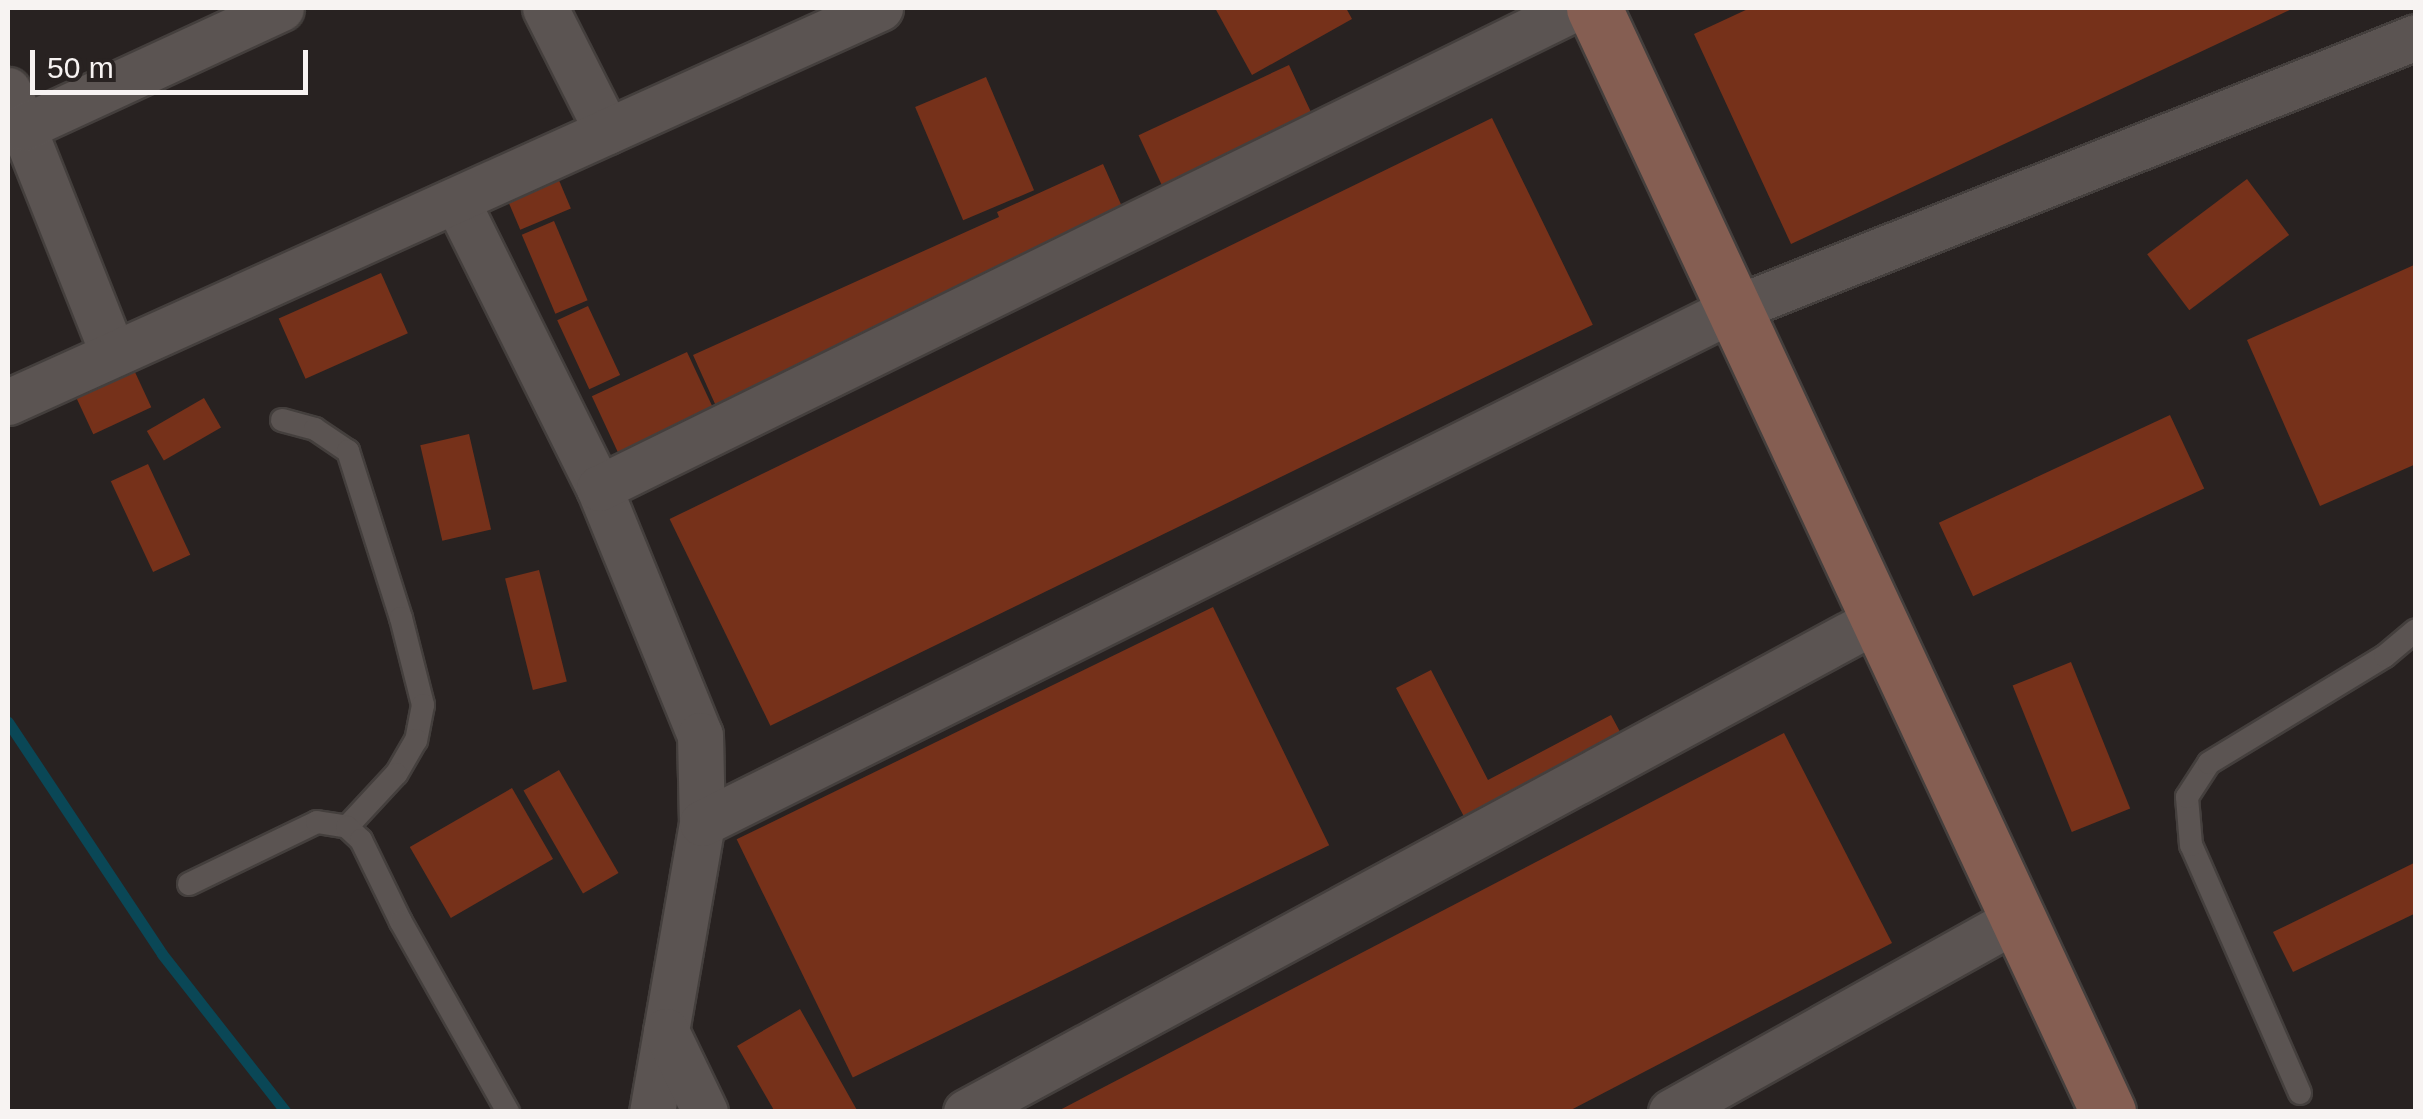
<!DOCTYPE html>
<style>
body{margin:0}
#map{position:relative;width:2423px;height:1119px;overflow:hidden;background:#282221;font-family:Helvetica,sans-serif}
div>[style]{position:absolute}
[style*='--x']{left:calc(var(--x)*1px);top:calc(var(--y)*1px);width:calc(var(--w)*1px);rotate:calc(var(--a)*1deg)}
.stream>*{height:11px;margin:-5.5px;padding:0 5.5px;transform-origin:5.5px;border-radius:5.5px;background:#0a4756}
.building>*{inset:0;background:#76311a;transform-origin:0 0}
.roads{filter:drop-shadow(2px 0 #443f3d) drop-shadow(-2px 0 #443f3d) drop-shadow(0 2px #443f3d) drop-shadow(0 -2px #443f3d)}
.lane>*{height:22px;margin:-11px;padding:0 11px;transform-origin:11px;border-radius:11px;background:#5b5452}
.street>*{height:45px;margin:-22.5px;padding:0 22.5px;transform-origin:22.5px;border-radius:22.5px;background:#5b5452}
.secondary>*{height:55px;margin:-27.5px;padding:0 27.5px;transform-origin:27.5px;border-radius:27.5px;background:#855e52}
span{translate:-50% -50%;white-space:nowrap;text-align:center;line-height:1.15;-webkit-text-stroke:8px #282221;paint-order:stroke}
.frame{position:absolute;inset:0;border:10px solid #f7f3f2;pointer-events:none}
.scale{position:absolute;left:30px;top:50px;width:278px;height:45px;box-sizing:border-box;border:5px solid #f7f3f2;border-top:0;padding-left:12px;font-size:30px;line-height:35px;white-space:nowrap;color:#f7f3f2;-webkit-text-stroke:8px #282221;paint-order:stroke}
</style>
<div id="map">
<div class="stream">
<div style="--x:8;--y:722;--w:278;--a:56.4"></div>
<div style="--x:162;--y:954;--w:201;--a:51.9"></div>
</div>
<div class="building">
<div style="clip-path:polygon(1215px 8px,1346px 8px,1352px 19px,1252px 75px)"></div>
<div style="clip-path:polygon(1750px 8px,2294px 8px,1791px 244px,1694px 34px)"></div>
<div style="left:1289px;top:65px;width:79px;height:166px;rotate:65deg"></div>
<div style="left:986px;top:77px;width:123px;height:77px;rotate:67deg"></div>
<div style="left:1492px;top:118px;width:230px;height:915px;rotate:64deg"></div>
<div style="clip-path:polygon(1103px 164px,1128px 220px,720px 415px,693px 355px,999px 217px,997px 212px)"></div>
<div style="left:558px;top:178px;width:33px;height:55px;rotate:67deg"></div>
<div style="left:2247px;top:179px;width:70px;height:125px;rotate:53deg"></div>
<div style="left:554px;top:221px;width:86px;height:35px;rotate:67deg"></div>
<div style="clip-path:polygon(2414px 265px,2416px 464px,2320px 506px,2247px 340px)"></div>
<div style="left:381px;top:273px;width:66px;height:112px;rotate:66deg"></div>
<div style="left:588px;top:306px;width:76px;height:34px;rotate:65deg"></div>
<div style="left:687px;top:352px;width:65px;height:105px;rotate:65deg"></div>
<div style="left:134px;top:370px;width:41px;height:64px;rotate:65deg"></div>
<div style="left:204px;top:398px;width:34px;height:66px;rotate:60deg"></div>
<div style="left:2170px;top:415px;width:81px;height:255px;rotate:65deg"></div>
<div style="left:469px;top:434px;width:98px;height:50px;rotate:77deg"></div>
<div style="left:148px;top:464px;width:100px;height:41px;rotate:65deg"></div>
<div style="left:539px;top:570px;width:115px;height:35px;rotate:76deg"></div>
<div style="left:1213px;top:607px;width:265px;height:530px;rotate:64deg"></div>
<div style="left:2071px;top:662px;width:158px;height:63px;rotate:68deg"></div>
<div style="clip-path:polygon(1431px 670px,1488px 780px,1611px 715px,1626px 743px,1469px 826px,1396px 688px)"></div>
<div style="clip-path:polygon(1784px 733px,1892px 943px,1567px 1112px,1056px 1112px)"></div>
<div style="left:559px;top:770px;width:119px;height:41px;rotate:60deg"></div>
<div style="left:512px;top:788px;width:82px;height:118px;rotate:60deg"></div>
<div style="clip-path:polygon(2416px 862px,2416px 913px,2293px 972px,2273px 932px)"></div>
<div style="clip-path:polygon(800px 1009px,858px 1112px,775px 1112px,737px 1046px)"></div>
</div>
<div class="roads">
<div class="lane">
<div style="--x:282;--y:420;--w:34;--a:15"></div>
<div style="--x:315;--y:429;--w:40;--a:34"></div>
<div style="--x:348;--y:451;--w:175;--a:72.4"></div>
<div style="--x:401;--y:618;--w:90;--a:75.8"></div>
<div style="--x:423;--y:705;--w:36;--a:101"></div>
<div style="--x:416;--y:740;--w:39;--a:120"></div>
<div style="--x:396;--y:774;--w:72;--a:132.8"></div>
<div style="--x:189;--y:884;--w:142;--a:-25.8"></div>
<div style="--x:317;--y:822;--w:30;--a:9"></div>
<div style="--x:347;--y:827;--w:19;--a:43"></div>
<div style="--x:361;--y:840;--w:91;--a:64"></div>
<div style="--x:401;--y:922;--w:218;--a:60.6"></div>
<div style="--x:2300;--y:1093;--w:271;--a:-113.7"></div>
<div style="--x:2191;--y:845;--w:48;--a:-94.8"></div>
<div style="--x:2187;--y:797;--w:40;--a:-57.1"></div>
<div style="--x:2209;--y:763;--w:206;--a:-31.3"></div>
<div style="--x:2385;--y:656;--w:40;--a:-40"></div>
</div>
<div class="street">
<div style="--x:545;--y:8;--w:138;--a:63.2"></div>
<div style="--x:8;--y:90;--w:284;--a:68.3"></div>
<div style="--x:24;--y:127;--w:283;--a:-24.8"></div>
<div style="--x:456;--y:200;--w:322;--a:63.6"></div>
<div style="--x:599;--y:488;--w:267;--a:67.8"></div>
<div style="--x:700;--y:735;--w:88;--a:88.7"></div>
<div style="--x:702;--y:823;--w:293;--a:99.8"></div>
<div style="--x:8;--y:402;--w:957;--a:-24.32"></div>
<div style="--x:599;--y:488;--w:1088;--a:-26.19"></div>
<div style="--x:702;--y:823;--w:1150;--a:-26.5"></div>
<div style="--x:1731;--y:310;--w:737;--a:-21.73"></div>
<div style="--x:666;--y:1031;--w:90;--a:64.3"></div>
<div style="--x:966;--y:1112;--w:1034;--a:-28.4"></div>
<div style="--x:1671;--y:1112;--w:394;--a:-29.2"></div>
</div>
<div class="secondary">
<div style="--x:1594;--y:8;--w:1218;--a:65.03"></div>
</div>
</div>
<div class="frame"></div>
<div class="scale">50 m</div>
</div>
